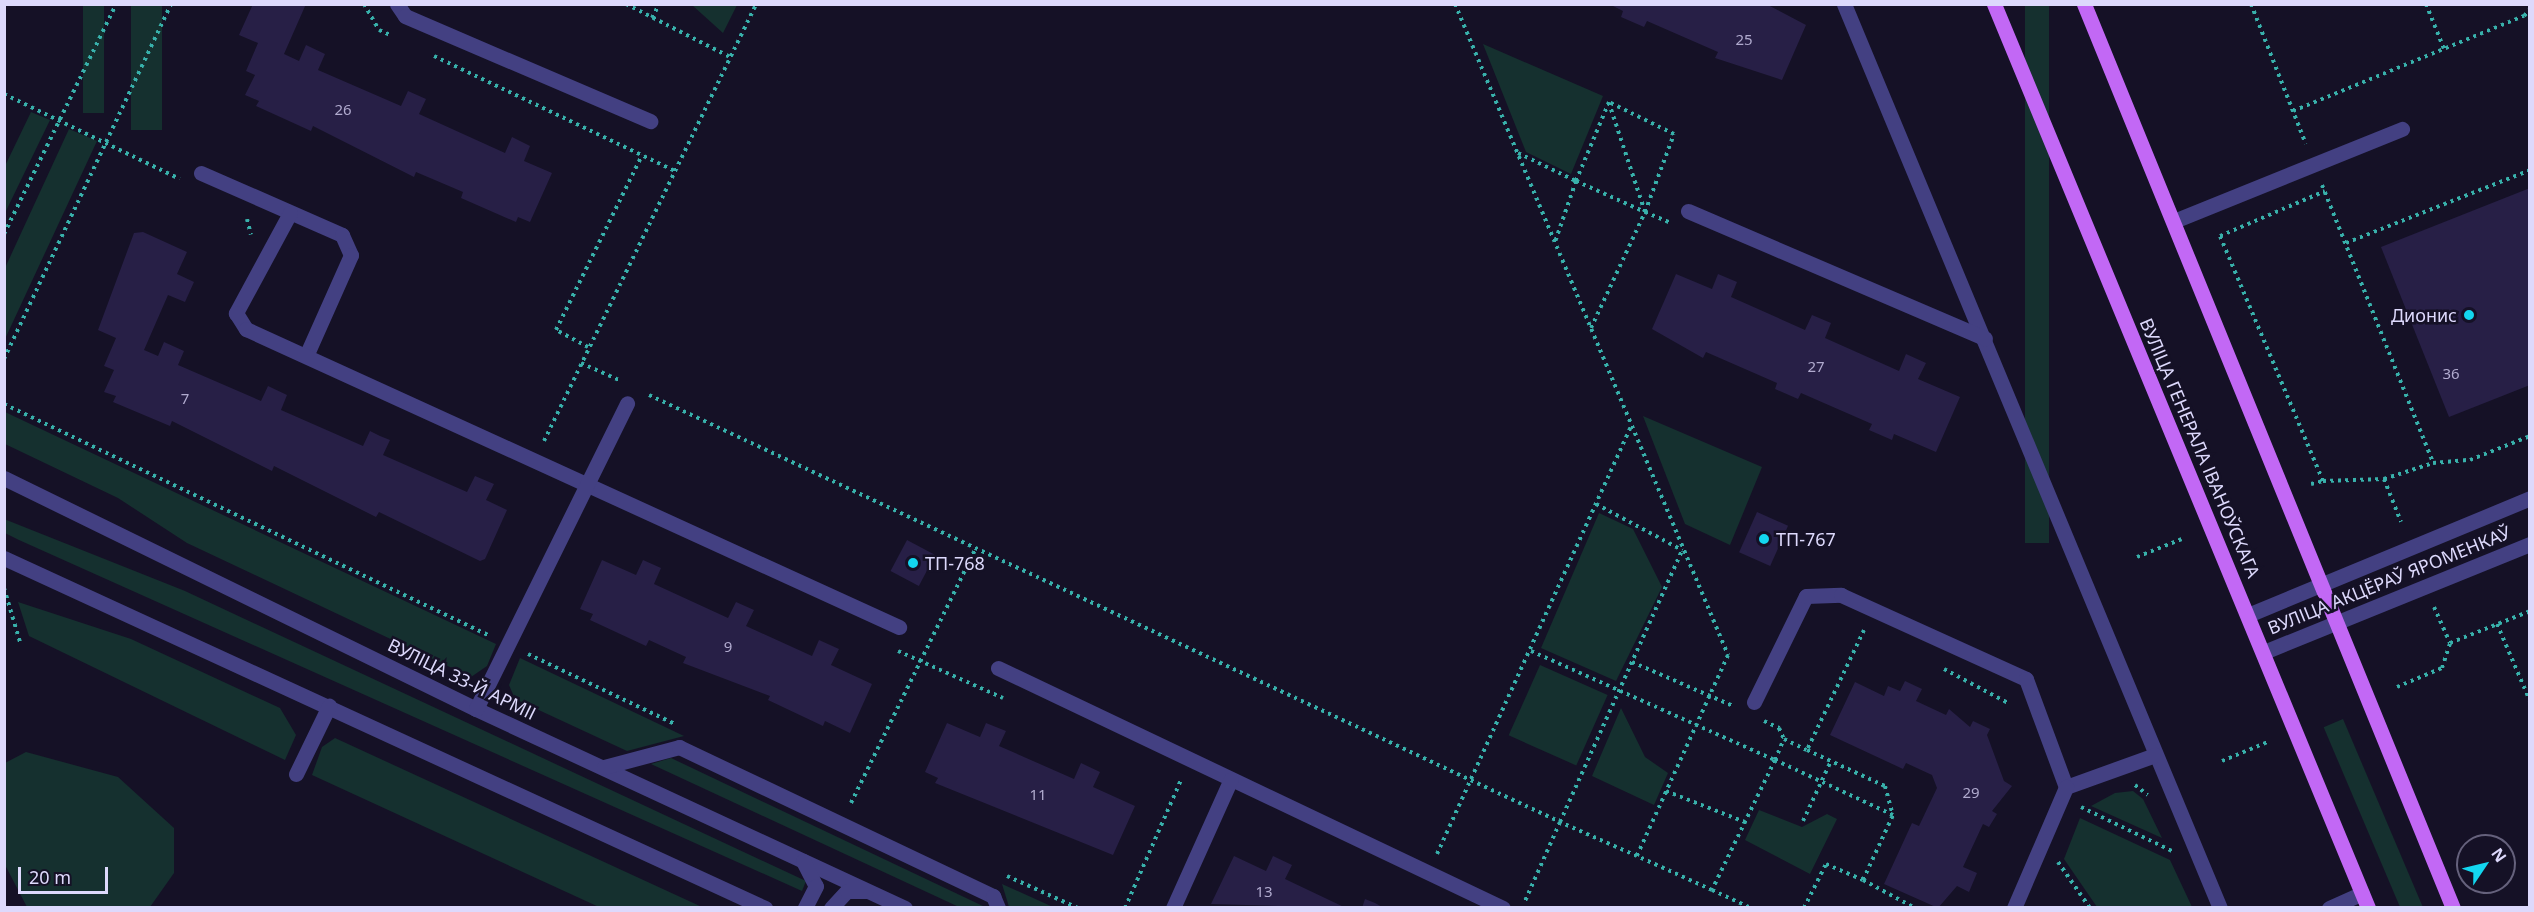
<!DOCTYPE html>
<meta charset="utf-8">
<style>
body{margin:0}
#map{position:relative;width:2534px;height:912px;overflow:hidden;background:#151126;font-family:"Noto Sans",sans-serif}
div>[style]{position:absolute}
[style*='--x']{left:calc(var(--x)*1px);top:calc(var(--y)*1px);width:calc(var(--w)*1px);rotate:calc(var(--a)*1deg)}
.green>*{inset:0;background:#15302f;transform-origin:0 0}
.building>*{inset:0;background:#271f46;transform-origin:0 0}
.path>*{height:4px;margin-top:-2px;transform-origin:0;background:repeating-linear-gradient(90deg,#38b1ab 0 3px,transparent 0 7.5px)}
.minor>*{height:15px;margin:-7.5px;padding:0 7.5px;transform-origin:7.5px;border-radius:7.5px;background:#434082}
.major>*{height:15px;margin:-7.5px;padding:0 7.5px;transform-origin:7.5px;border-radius:7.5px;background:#c268f5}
.dots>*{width:16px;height:16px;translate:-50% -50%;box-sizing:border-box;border:3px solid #151126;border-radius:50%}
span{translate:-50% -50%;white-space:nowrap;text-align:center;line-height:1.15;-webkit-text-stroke:5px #151126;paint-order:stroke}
.number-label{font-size:15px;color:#b0aace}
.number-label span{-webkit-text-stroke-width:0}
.poi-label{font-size:18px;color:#ddd9fc}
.right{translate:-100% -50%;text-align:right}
.left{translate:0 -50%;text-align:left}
.street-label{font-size:18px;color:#ddd9fc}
.frame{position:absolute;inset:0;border:6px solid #ddd9fc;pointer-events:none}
.north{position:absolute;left:2456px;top:834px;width:60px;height:60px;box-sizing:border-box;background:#151126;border:2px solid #65617c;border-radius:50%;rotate:55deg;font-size:16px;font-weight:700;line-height:24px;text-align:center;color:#ddd9fc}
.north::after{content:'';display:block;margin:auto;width:21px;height:27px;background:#13d6ef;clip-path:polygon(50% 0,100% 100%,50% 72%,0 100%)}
.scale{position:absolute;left:18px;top:867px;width:90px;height:27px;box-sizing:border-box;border:3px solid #ddd9fc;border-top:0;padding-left:8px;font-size:18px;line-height:21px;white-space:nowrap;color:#ddd9fc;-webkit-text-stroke:4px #151126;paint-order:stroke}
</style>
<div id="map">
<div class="green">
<div style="left:83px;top:5px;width:21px;height:108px"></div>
<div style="left:131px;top:5px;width:31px;height:125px"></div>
<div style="clip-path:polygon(692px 5px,737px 4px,737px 5px,723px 33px)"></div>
<div style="left:2025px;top:5px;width:24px;height:538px"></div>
<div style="clip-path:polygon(1483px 44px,1603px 96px,1571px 174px,1526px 152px)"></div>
<div style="clip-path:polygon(31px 112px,50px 120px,5px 213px,5px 166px)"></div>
<div style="clip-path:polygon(69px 129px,97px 141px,5px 339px,5px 268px)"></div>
<div style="clip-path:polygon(5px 412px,496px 644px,487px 666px,471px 677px,187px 543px,118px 498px,5px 444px)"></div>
<div style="clip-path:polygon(1643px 416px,1762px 467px,1730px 545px,1685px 524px)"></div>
<div style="clip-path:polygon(1599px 513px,1633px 529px,1662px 587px,1616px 681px,1541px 648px)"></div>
<div style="clip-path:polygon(4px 519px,185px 591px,806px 881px,802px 891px,19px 540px,5px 533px)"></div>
<div style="clip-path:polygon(18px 602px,131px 639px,280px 708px,296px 735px,285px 760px,29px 636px)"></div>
<div style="clip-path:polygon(520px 658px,684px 736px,627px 751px,515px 699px,509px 685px)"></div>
<div style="left:1540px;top:665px;width:74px;height:77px;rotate:24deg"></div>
<div style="clip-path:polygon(1621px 708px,1645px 757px,1668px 773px,1654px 805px,1592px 776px)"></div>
<div style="left:2343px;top:719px;width:204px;height:21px;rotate:67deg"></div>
<div style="clip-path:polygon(335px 738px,702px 907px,599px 907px,312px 775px,322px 747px)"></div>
<div style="clip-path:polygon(26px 752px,118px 777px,174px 828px,174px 873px,150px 907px,27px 907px,4px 863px,5px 763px)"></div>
<div style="clip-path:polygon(671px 758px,985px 907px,959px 907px,651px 764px)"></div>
<div style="clip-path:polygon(2133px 791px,2143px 799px,2162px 838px,2091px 806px,2115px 793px)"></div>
<div style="clip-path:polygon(1759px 810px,1802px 827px,1827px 814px,1837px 819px,1810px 874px,1745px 840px)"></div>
<div style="clip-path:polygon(2080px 818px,2170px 860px,2192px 907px,2097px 907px,2064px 859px)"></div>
<div style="clip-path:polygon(1002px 884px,1053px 907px,1009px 907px)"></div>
</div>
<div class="building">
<div style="clip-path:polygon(253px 4px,306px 4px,284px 54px,299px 61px,306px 45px,325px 54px,318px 70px,401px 106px,408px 91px,426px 99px,419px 114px,505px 153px,512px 137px,530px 146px,524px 161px,552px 173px,530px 222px,518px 217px,516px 222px,461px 198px,463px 192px,416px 172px,414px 177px,313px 126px,311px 131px,256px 106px,259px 101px,245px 95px,255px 75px,246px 71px,258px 43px,239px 35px)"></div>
<div style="clip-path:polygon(1609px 4px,1766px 4px,1806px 25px,1782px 80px,1715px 58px,1718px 52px,1647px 21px,1644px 27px,1621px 17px,1623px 11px)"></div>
<div style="clip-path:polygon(2530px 188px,2530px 385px,2449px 417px,2381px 247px)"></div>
<div style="clip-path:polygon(143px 232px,187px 252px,177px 274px,194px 282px,185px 302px,168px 295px,144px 350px,158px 356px,164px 342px,184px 351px,178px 365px,261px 401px,268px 386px,287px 395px,281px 410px,363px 446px,370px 431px,380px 436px,390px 440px,383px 455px,467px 492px,475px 476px,494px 484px,486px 500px,507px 510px,485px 559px,480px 561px,379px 512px,376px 517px,274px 466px,272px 471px,172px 421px,170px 426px,113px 402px,116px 396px,104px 392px,114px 370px,104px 366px,116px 338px,98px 330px,134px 233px)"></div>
<div style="clip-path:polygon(1676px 274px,1712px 289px,1718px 274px,1737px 282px,1731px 297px,1805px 330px,1812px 315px,1831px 323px,1825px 338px,1899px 371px,1906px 354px,1926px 363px,1918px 379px,1960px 397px,1936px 452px,1894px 434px,1892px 440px,1869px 430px,1872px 424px,1801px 393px,1798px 399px,1775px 389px,1777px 383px,1706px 352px,1703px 358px,1652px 329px)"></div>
<div style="left:1757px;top:512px;width:34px;height:44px;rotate:24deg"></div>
<div style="left:907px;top:540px;width:32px;height:35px;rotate:28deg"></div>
<div style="clip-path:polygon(602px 560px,636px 575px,643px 560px,661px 568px,654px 584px,728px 618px,736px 602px,754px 610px,746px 626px,812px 656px,819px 640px,839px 649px,831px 665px,872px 684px,850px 733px,825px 721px,823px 726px,768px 700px,770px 696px,683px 663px,686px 657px,649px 640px,646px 646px,590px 620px,593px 614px,580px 609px)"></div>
<div style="clip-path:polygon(1905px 681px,1922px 689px,1916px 701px,1946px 715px,1949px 709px,1970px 727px,1973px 721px,1990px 729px,1987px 735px,2004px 781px,2012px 786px,1992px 811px,1997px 814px,1989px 827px,1983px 824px,1963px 867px,1977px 873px,1969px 892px,1957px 886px,1938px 908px,1884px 884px,1912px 823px,1919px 826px,1937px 788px,1932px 775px,1906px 763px,1903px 769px,1830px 735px,1855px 682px,1884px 696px,1888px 686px,1900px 691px)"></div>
<div style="clip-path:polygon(947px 723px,980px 737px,986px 723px,1006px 731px,999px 746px,1074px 779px,1081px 763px,1100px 772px,1093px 787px,1135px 806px,1113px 855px,935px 783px,938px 778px,925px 772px)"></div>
<div style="clip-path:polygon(1234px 856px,1266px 871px,1273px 856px,1292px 865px,1285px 879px,1346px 908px,1211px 904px)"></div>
<div style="clip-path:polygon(1365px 899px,1375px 903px,1384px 908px,1362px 908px)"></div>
</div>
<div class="path">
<div style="--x:364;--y:4;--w:30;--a:60"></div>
<div style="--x:379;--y:30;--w:12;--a:24"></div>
<div style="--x:626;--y:4;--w:117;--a:27"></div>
<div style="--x:1455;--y:4;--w:706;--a:67.25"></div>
<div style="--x:1728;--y:655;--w:221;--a:114.4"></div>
<div style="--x:1637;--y:856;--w:84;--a:-156.2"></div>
<div style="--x:1560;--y:822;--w:297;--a:-65.8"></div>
<div style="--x:2251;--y:4;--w:150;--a:68.6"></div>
<div style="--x:2426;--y:4;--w:48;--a:68.2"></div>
<div style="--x:652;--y:18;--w:16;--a:-63"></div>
<div style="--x:434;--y:56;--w:267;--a:25.5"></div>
<div style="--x:4;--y:94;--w:195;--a:25.8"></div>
<div style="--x:2293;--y:111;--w:250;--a:-22.4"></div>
<div style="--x:2524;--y:16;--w:9;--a:-49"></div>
<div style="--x:1518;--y:153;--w:64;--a:25.8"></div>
<div style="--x:1576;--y:181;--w:76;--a:24.2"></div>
<div style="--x:1645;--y:212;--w:83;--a:-69.6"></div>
<div style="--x:1674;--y:134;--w:72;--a:-153.8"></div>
<div style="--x:1609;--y:102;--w:86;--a:112.7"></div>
<div style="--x:1576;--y:181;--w:65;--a:109"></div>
<div style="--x:2322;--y:185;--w:299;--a:68.2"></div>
<div style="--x:1645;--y:212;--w:26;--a:23"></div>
<div style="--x:247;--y:219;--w:16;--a:76"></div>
<div style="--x:4;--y:234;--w:256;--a:-64"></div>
<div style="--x:2346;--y:243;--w:198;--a:-21.6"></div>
<div style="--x:1591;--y:328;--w:128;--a:-65"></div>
<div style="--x:1645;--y:212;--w:115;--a:-108.3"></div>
<div style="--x:588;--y:347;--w:36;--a:-152"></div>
<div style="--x:556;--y:330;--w:195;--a:-63.8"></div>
<div style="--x:4;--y:359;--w:392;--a:-64.8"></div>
<div style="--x:581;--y:363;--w:44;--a:24.2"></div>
<div style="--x:649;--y:395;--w:1006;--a:25.11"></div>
<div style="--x:1560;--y:822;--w:86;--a:113.9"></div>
<div style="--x:4;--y:404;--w:536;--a:25.51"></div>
<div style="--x:544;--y:441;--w:486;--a:-64.1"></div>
<div style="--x:2384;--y:479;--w:46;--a:68.4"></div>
<div style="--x:2323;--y:481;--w:61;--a:-1.9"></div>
<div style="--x:2384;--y:479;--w:52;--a:-18.1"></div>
<div style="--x:2433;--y:463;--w:37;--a:-5"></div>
<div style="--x:2470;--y:460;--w:65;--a:-21.8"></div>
<div style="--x:2311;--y:484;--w:12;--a:-14"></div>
<div style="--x:2323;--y:481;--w:266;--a:-112.8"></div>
<div style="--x:2220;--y:236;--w:114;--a:-23.2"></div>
<div style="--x:1596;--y:504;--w:98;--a:28.1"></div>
<div style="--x:2137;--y:557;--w:48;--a:-21.8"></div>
<div style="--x:4;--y:588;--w:56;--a:73.5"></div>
<div style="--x:2434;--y:607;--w:39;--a:66"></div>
<div style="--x:2450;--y:643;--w:86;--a:-21.8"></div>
<div style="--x:2497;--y:624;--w:84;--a:66.8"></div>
<div style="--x:1864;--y:630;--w:133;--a:115.4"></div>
<div style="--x:1807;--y:750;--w:86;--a:24.8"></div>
<div style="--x:1885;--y:786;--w:30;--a:75"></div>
<div style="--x:898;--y:651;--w:115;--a:24.1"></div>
<div style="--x:1531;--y:651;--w:267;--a:24.1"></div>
<div style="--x:1775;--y:760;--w:144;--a:115.9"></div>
<div style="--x:1712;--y:890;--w:82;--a:-155.6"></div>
<div style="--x:528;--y:654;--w:163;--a:25.5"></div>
<div style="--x:1632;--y:662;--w:110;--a:23.5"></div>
<div style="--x:1944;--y:669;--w:72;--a:28"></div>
<div style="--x:2397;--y:687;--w:49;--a:-22.9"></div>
<div style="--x:2442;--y:668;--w:26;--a:-72"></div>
<div style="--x:1764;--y:721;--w:17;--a:25"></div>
<div style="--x:1779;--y:728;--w:12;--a:66"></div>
<div style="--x:2222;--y:761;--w:52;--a:-22.6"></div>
<div style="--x:2135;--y:785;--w:16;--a:38"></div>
<div style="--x:1666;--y:791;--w:85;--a:21.4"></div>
<div style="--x:851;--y:803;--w:284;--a:-63.9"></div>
<div style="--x:2081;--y:807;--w:101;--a:25.8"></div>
<div style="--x:1803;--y:821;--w:66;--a:-65"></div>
<div style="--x:1437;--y:854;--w:470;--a:-65.6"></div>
<div style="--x:2058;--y:862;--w:56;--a:55.2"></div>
<div style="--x:1007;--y:876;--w:78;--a:24.3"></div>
<div style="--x:1863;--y:880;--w:59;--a:28.3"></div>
<div style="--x:1712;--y:890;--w:43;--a:24.8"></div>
<div style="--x:1125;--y:908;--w:140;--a:-66.4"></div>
<div style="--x:1804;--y:908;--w:49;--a:-63.4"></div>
<div style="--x:1826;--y:864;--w:40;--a:23.4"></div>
<div style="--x:1863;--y:880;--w:72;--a:-65.2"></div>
<div style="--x:1893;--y:815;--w:130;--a:-155"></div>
<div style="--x:1775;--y:760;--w:23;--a:-67"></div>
<div style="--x:1784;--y:739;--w:25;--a:26"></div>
</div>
<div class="minor">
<div style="--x:397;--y:4;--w:14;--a:56"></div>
<div style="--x:405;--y:16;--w:267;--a:23.2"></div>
<div style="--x:1844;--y:4;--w:979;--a:67.42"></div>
<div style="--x:201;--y:173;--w:154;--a:23.7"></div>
<div style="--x:342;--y:235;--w:22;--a:66"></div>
<div style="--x:351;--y:255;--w:108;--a:114"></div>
<div style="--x:1688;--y:211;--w:323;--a:23.2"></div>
<div style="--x:290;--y:213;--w:114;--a:118.4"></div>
<div style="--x:236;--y:313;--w:19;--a:58"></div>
<div style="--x:246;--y:329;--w:718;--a:24.53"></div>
<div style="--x:2174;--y:221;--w:246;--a:-22"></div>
<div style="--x:4;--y:478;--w:525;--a:26.08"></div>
<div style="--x:476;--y:709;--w:473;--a:24.9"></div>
<div style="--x:4;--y:558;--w:838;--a:24.7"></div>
<div style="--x:2248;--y:615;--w:305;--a:-22.5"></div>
<div style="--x:2264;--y:652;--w:287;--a:-22.1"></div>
<div style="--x:998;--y:668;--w:559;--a:25.42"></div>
<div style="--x:1754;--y:702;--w:118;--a:-63.9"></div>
<div style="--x:1806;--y:596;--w:35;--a:-2"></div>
<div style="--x:1841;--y:595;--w:203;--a:24.4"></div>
<div style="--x:2026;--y:679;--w:115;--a:69.7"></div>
<div style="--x:2066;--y:787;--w:95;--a:-19.8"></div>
<div style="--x:476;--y:709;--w:341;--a:-63.7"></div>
<div style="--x:604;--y:767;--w:78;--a:-14.9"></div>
<div style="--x:679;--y:747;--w:348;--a:25.4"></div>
<div style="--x:993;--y:896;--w:13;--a:67"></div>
<div style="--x:296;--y:774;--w:76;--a:-64.1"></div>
<div style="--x:803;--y:861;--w:28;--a:63"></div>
<div style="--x:816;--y:886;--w:25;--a:117"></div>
<div style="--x:831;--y:908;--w:23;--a:-47"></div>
<div style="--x:847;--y:891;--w:19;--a:0"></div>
<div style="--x:1173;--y:908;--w:141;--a:-65.8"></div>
<div style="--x:2014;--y:908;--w:132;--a:-66.7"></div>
<div style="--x:2329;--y:908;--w:36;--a:-24"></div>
</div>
<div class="major">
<div style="--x:1994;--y:4;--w:978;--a:67.52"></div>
<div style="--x:2084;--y:4;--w:976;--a:67.8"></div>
</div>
<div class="dots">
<div style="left:2469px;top:315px;background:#13d6ef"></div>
<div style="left:1764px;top:539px;background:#13d6ef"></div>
<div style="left:913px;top:563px;background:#13d6ef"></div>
</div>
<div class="number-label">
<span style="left:1744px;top:40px">25</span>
<span style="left:343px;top:110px">26</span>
<span style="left:1816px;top:367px">27</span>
<span style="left:2451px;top:374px">36</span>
<span style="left:185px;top:399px">7</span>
<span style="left:728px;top:647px">9</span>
<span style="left:1971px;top:793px">29</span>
<span style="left:1038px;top:795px">11</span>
<span style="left:1264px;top:892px">13</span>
</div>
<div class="poi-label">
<span class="right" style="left:2457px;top:315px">Дионис</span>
<span class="left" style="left:1776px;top:539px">ТП-767</span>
<span class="left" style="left:925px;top:563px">ТП-768</span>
</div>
<div class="street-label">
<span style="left:2200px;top:448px;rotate:67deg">ВУЛІЦА ГЕНЕРАЛА ІВАНОЎСКАГА</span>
<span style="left:2389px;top:580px;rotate:-22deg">ВУЛІЦА АКЦЁРАЎ ЯРОМЕНКАЎ</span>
<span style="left:462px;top:679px;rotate:26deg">ВУЛІЦА 33-Й АРМІІ</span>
</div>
<div class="frame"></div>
<div class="north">N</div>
<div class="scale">20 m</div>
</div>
